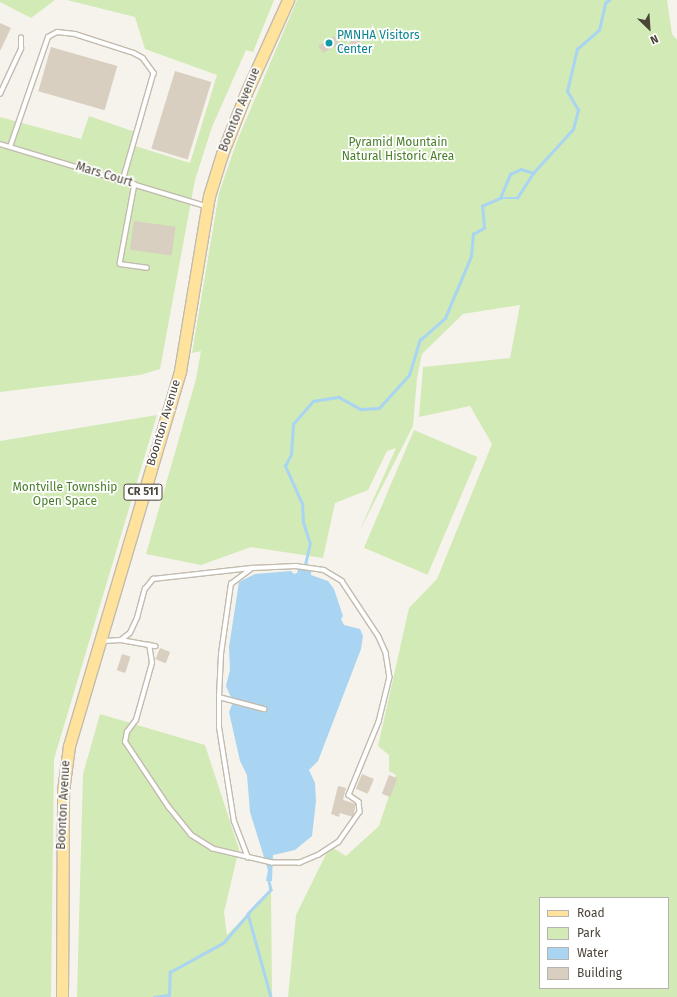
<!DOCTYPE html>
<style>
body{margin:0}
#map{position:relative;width:677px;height:997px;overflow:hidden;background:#f6f3ec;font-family:"Fira Sans",sans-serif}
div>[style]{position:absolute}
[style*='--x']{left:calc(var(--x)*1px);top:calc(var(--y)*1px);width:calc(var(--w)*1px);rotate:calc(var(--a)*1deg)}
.green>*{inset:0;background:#d2eab5;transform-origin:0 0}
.water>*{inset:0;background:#a9d4f2}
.stream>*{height:2.5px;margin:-1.25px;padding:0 1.25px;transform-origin:1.25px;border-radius:1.25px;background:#a9d4f2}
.building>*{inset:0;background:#d8cfc1;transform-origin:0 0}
.roads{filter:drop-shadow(1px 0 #c2bbae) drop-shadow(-1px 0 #c2bbae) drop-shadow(0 1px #c2bbae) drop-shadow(0 -1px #c2bbae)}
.service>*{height:3.5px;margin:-1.75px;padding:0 1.75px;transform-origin:1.75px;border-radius:1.75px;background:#fff}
.primary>*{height:11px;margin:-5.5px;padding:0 5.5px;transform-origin:5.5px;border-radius:5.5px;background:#ffe39c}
.dots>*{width:11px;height:11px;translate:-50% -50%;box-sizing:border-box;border:2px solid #fff;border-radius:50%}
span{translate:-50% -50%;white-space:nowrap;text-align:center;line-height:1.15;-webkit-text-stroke:3.5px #fff;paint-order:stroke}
.shield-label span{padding:1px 3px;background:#fff;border:1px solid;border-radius:3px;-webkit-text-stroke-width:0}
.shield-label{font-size:11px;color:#4b4439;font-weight:700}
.culture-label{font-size:12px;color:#0d838f}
.left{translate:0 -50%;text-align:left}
.street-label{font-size:12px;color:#4b4439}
.park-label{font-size:12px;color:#4a7f2a}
.legend{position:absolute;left:539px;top:897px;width:130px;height:92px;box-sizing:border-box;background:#fff;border:1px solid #b7b4b0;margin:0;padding:5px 7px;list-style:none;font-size:12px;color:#4b4439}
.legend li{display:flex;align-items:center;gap:8px;height:20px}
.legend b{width:20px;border:1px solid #b7b4b0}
.north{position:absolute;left:629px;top:8px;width:40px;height:40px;-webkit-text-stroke:3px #fff;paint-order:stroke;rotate:155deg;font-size:11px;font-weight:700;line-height:16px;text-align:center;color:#4b4439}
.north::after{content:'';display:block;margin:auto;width:14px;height:18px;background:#4b4439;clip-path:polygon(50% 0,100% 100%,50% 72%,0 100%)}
</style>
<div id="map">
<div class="green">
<div style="clip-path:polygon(0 0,55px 0,31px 18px,0 2px)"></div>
<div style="clip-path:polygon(67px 0,274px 0,253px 52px,246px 50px,212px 127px,195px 180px,160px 369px,140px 375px,0 392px,0 117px,81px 139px,89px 116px,135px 132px,132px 145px,190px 163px,217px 75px,145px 49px,135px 17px)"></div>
<div style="clip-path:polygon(evenodd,297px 0,667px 0,672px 34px,677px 40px,677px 997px,288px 997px,296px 915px,330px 846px,346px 856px,379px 826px,396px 775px,389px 771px,389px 755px,378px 746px,409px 608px,437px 579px,492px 444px,470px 406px,419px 417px,423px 367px,510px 358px,520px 305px,463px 314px,422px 354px,417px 378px,413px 426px,359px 532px,396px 448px,387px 451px,368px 490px,335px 503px,323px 558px,251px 547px,201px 565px,146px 554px,196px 379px,201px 351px,192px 353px,219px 193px,237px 141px,297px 0,540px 898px,668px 898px,668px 988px,540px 988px,540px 898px)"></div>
<div style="clip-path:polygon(157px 415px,54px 759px,51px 997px,0 997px,0 441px)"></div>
<div style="left:414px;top:430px;width:69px;height:128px;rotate:23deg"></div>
<div style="clip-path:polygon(100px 714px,205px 745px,239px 849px,224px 912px,227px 935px,271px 890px,272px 997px,77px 997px,83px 774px)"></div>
</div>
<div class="water">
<div style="clip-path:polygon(298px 569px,311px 570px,311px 575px,328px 581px,334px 589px,343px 616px,341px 619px,344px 625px,360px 629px,363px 636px,361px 649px,318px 761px,309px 770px,315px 783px,316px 801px,312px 836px,295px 850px,273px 855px,272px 881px,266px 881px,268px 870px,250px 812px,247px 775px,240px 761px,229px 712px,233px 702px,226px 686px,230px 670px,229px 647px,239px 582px,255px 574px,291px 571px,294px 574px,297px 573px)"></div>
</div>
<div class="stream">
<div style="--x:500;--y:198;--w:17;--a:0"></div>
<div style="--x:517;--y:198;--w:30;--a:-57"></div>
<div style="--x:304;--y:569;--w:26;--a:-77"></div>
<div style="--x:310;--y:544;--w:23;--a:-108"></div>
<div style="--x:303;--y:522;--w:18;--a:-93"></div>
<div style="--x:302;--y:504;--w:42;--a:-114.1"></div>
<div style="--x:285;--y:466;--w:13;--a:-63"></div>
<div style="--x:291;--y:454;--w:30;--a:-86"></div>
<div style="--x:293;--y:424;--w:30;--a:-49"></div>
<div style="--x:313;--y:401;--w:26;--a:-9"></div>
<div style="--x:339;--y:397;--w:25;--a:29"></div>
<div style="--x:361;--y:409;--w:18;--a:-3"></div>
<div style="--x:379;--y:408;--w:45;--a:-47.7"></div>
<div style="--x:409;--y:375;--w:37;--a:-73"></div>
<div style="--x:420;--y:340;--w:33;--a:-41"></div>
<div style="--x:445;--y:318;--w:67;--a:-67.2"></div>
<div style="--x:471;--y:256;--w:22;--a:-85"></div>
<div style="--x:473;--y:234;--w:13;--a:-29"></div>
<div style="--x:484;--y:228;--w:22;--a:-95"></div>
<div style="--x:482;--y:206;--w:20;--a:-24"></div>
<div style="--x:500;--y:198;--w:26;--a:-67"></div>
<div style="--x:510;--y:174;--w:12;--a:-24"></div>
<div style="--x:521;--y:169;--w:13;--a:18"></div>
<div style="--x:533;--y:173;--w:59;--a:-47.7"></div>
<div style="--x:573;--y:129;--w:20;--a:-75"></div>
<div style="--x:578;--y:110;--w:22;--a:-120"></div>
<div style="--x:567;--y:91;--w:43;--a:-76.6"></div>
<div style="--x:577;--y:49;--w:29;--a:-41"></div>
<div style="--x:599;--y:30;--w:28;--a:-77"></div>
<div style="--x:605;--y:3;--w:5;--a:-37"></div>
<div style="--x:269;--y:881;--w:9;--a:77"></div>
<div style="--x:271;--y:890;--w:33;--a:134"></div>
<div style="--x:248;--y:914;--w:86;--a:74.5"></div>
<div style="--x:154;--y:997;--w:15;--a:-8"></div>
<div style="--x:169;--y:995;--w:23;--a:-88"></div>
<div style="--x:170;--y:972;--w:60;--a:-28.7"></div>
<div style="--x:223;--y:943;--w:38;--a:-49"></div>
</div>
<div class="building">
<div style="clip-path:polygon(0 23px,11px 28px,0 51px)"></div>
<div style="clip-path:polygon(334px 36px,340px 44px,323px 53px,318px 46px)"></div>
<div style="clip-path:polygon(354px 37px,362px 43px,358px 49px,354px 46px,341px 54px,336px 47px,344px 42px,347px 47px)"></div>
<div style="left:51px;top:47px;width:69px;height:46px;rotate:16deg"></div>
<div style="left:175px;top:71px;width:38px;height:81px;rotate:17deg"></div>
<div style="left:134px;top:221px;width:42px;height:29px;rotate:8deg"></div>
<div style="left:160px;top:648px;width:11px;height:12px;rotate:22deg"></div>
<div style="left:122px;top:654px;width:9px;height:17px;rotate:18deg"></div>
<div style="left:362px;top:774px;width:13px;height:16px;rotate:23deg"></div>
<div style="left:389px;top:775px;width:9px;height:20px;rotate:21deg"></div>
<div style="clip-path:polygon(338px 786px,346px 788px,343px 800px,356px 804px,353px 817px,340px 813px,339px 817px,331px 814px)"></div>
</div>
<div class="roads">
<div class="service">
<div style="--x:0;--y:94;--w:50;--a:-65"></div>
<div style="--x:21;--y:49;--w:11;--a:-90"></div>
<div style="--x:0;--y:144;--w:215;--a:16.8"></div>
<div style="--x:10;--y:147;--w:116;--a:-70.9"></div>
<div style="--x:48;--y:37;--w:10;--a:-29"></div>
<div style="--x:57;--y:32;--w:18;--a:6"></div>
<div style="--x:75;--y:34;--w:62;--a:17.9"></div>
<div style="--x:134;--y:53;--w:10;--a:29"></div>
<div style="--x:143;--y:58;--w:19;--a:54"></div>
<div style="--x:154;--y:73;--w:112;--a:106"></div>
<div style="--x:135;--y:184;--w:81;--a:100.6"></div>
<div style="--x:120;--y:264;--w:27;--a:8"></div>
<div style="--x:121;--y:640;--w:11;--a:-38"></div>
<div style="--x:130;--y:633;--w:17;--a:-65"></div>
<div style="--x:137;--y:618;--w:30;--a:-75"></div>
<div style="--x:145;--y:589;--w:13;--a:-51"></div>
<div style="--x:153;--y:579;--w:101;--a:-6.3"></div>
<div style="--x:253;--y:568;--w:43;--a:-2.7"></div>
<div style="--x:296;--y:566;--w:28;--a:8"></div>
<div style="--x:324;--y:570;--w:21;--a:31"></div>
<div style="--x:342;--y:581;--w:67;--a:56.5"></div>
<div style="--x:379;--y:637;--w:17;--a:66"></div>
<div style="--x:386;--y:653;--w:24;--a:81"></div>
<div style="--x:390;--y:677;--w:46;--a:103.7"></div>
<div style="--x:379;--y:722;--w:79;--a:112.3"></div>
<div style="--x:349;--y:795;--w:12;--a:35"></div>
<div style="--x:359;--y:802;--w:10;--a:84"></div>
<div style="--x:360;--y:812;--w:37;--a:125"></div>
<div style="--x:339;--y:842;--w:24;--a:147"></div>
<div style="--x:319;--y:855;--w:21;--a:157"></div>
<div style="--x:300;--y:863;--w:28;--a:180"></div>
<div style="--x:272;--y:863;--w:61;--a:-166.7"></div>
<div style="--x:213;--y:849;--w:26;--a:-148"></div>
<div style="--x:191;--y:835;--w:35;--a:-129"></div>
<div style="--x:169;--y:808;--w:79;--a:-123.7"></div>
<div style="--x:125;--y:742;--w:10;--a:-79"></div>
<div style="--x:127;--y:732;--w:15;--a:-53"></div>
<div style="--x:136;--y:720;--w:59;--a:-74.3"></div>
<div style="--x:152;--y:663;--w:18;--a:-99"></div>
<div style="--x:103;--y:641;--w:18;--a:-3"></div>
<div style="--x:121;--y:640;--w:35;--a:10"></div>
<div style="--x:219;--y:697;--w:47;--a:14.9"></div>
<div style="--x:248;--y:858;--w:39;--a:-111"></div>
<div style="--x:234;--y:822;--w:96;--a:-99"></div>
<div style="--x:219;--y:727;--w:30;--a:-90"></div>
<div style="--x:219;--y:697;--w:43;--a:-87.3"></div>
<div style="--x:221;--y:654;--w:71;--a:-81.9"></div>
<div style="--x:231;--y:584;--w:25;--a:-37"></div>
</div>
<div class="primary">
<div style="--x:62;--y:997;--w:206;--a:-89.7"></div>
<div style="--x:63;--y:791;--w:45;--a:-82.4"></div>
<div style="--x:69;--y:746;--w:391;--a:-73.5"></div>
<div style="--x:180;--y:371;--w:177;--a:-80.6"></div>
<div style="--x:209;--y:196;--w:44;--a:-72.8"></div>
<div style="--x:222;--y:154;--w:66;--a:-68.5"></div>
<div style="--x:246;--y:93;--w:102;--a:-65.7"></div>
</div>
</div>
<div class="dots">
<div style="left:329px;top:43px;background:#0f9aa8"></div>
</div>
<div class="shield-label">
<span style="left:143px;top:492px">CR 511</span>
</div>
<div class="culture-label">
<span class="left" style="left:337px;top:43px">PMNHA Visitors<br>Center</span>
</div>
<div class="street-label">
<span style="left:240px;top:110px;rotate:-68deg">Boonton Avenue</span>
<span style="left:104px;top:175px;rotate:17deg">Mars Court</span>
<span style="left:164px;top:423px;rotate:-73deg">Boonton Avenue</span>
<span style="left:64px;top:805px;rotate:-87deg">Boonton Avenue</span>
</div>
<div class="park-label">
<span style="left:398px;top:150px">Pyramid Mountain<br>Natural Historic Area</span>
<span style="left:65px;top:495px">Montville Township<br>Open Space</span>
</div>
<ul class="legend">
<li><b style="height:5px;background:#ffe39c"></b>Road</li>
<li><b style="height:11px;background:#d2eab5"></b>Park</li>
<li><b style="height:11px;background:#a9d4f2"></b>Water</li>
<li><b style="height:11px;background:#d8cfc1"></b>Building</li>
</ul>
<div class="north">N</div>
</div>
